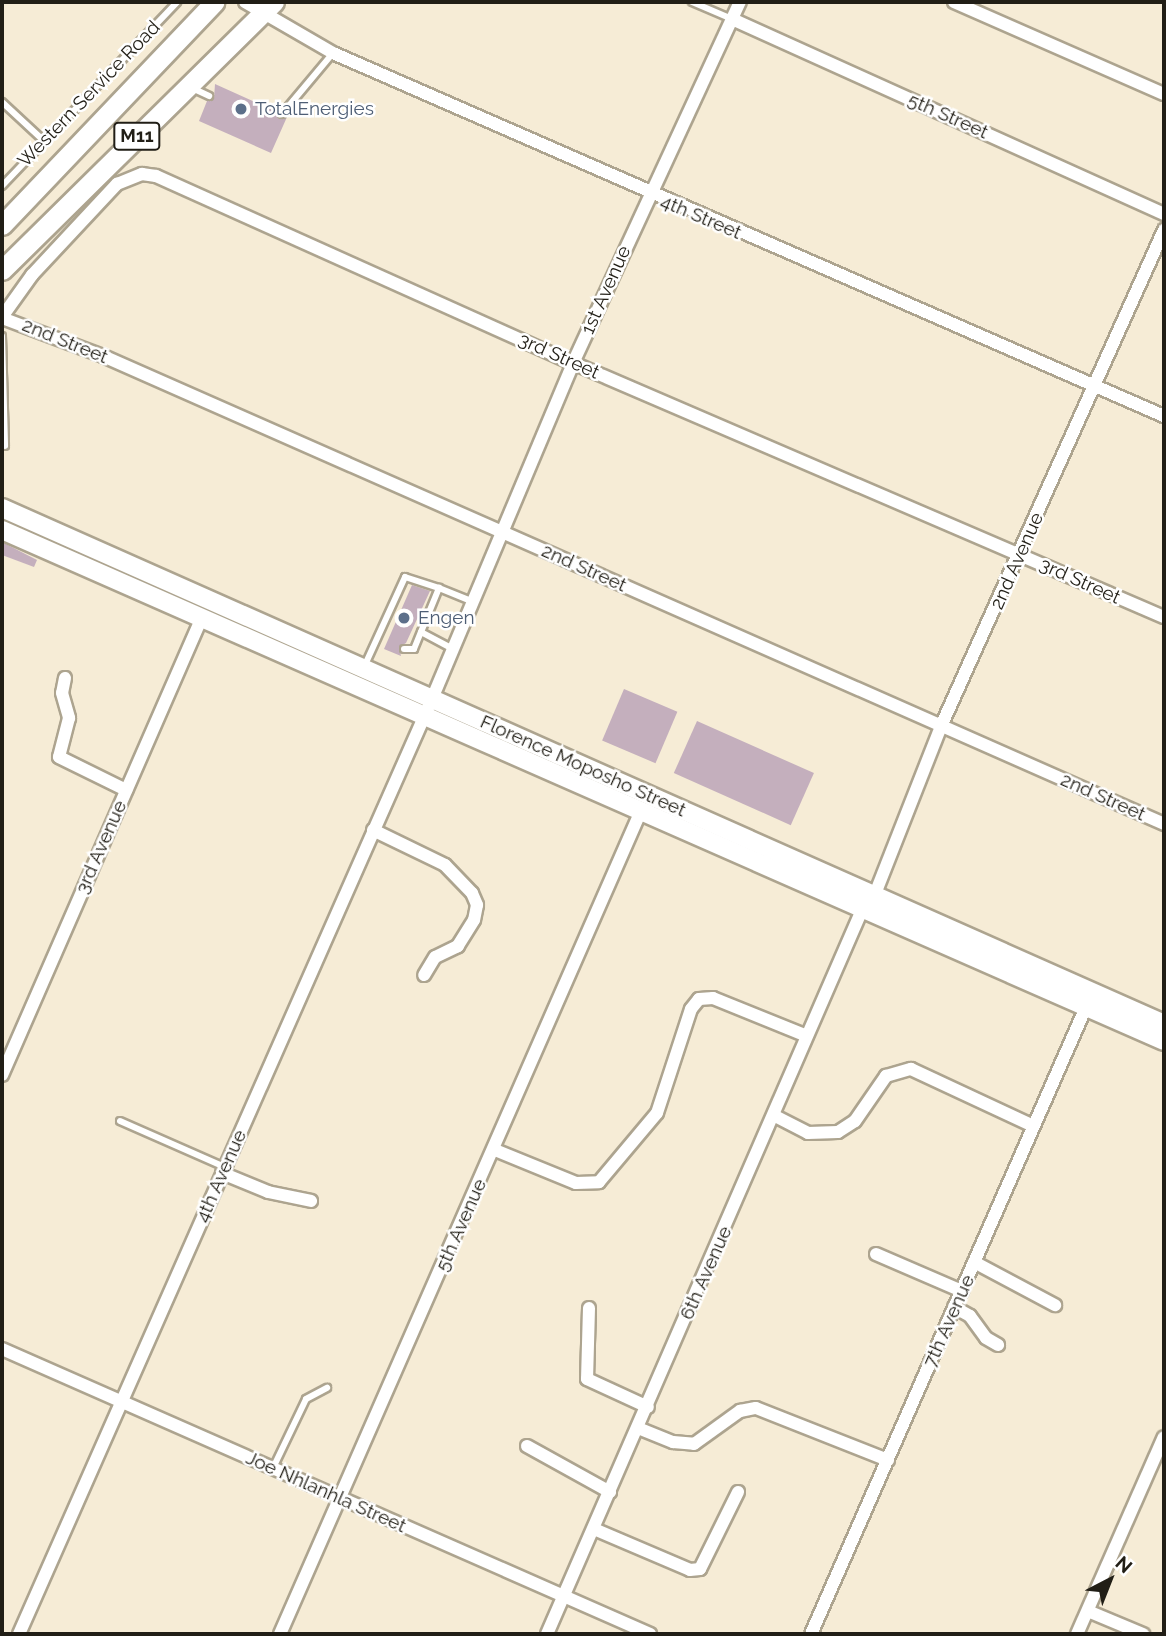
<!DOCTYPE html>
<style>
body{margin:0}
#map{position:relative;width:1166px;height:1636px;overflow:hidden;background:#f6ecd6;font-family:Raleway,sans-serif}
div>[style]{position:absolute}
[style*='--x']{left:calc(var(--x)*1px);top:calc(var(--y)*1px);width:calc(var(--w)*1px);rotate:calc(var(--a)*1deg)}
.building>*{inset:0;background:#c4afbd;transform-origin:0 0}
.roads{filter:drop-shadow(2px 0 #ada48f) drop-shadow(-2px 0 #ada48f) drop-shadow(0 2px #ada48f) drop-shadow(0 -2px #ada48f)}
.lane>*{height:6px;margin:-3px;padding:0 3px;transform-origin:3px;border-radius:3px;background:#fff}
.street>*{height:12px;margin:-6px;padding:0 6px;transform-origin:6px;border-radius:6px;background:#fff}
.secondary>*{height:18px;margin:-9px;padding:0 9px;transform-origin:9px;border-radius:9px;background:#fff}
.primary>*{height:19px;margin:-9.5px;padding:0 9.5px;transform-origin:9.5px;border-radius:9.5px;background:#fff}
.dots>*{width:19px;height:19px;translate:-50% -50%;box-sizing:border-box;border:4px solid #fff;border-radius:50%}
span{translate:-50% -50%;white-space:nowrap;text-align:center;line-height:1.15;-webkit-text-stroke:5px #fff;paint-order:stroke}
.shield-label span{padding:2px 5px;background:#fff;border:2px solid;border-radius:5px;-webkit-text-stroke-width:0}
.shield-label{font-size:18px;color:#211e16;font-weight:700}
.street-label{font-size:19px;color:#211e16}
.service-label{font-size:19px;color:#4e5e75}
.left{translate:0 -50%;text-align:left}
.frame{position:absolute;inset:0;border:4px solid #211e16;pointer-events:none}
.north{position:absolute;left:1075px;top:1545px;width:70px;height:70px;-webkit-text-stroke:5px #fff;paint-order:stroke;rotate:42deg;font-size:19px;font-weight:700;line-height:28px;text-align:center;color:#211e16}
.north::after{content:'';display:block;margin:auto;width:24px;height:32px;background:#211e16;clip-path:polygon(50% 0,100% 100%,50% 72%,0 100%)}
</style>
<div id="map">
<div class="building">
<div style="clip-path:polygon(215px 84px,277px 112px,280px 119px,287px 117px,271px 153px,199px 121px,207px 101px,214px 98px)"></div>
<div style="clip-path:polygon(2px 542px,37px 560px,34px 567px,2px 555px)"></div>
<div style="clip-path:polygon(412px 585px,430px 591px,406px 643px,399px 647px,401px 656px,384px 649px)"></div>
<div style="left:624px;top:689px;width:58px;height:56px;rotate:23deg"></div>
<div style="left:697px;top:721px;width:128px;height:57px;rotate:24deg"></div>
</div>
<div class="roads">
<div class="lane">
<div style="--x:692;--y:2;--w:43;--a:23"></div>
<div style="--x:192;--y:88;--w:19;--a:25"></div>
<div style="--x:2;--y:102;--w:57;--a:42.9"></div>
<div style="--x:282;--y:114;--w:80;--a:-50.1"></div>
<div style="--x:2;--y:186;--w:254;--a:-46.4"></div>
<div style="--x:2;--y:336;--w:110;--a:88.4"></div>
<div style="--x:404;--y:649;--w:10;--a:0"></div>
<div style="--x:414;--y:649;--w:18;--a:-68"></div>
<div style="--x:453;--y:649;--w:36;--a:-152"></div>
<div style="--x:421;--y:632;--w:48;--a:-67.8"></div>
<div style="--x:439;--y:588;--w:35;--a:22"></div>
<div style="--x:364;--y:667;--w:99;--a:-65.5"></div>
<div style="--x:405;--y:577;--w:36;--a:18"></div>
<div style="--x:120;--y:1121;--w:115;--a:23.7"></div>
<div style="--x:273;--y:1468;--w:76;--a:-64.4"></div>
<div style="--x:306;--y:1399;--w:24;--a:-28"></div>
</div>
<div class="street">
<div style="--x:245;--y:2;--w:102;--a:30.1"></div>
<div style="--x:333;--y:53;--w:907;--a:23.6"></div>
<div style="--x:954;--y:2;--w:229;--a:23.7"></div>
<div style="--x:732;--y:19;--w:474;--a:24.3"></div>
<div style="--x:2;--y:317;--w:52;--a:-54.5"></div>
<div style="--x:32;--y:275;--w:125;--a:-47"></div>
<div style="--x:117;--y:184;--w:27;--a:-22"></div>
<div style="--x:142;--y:174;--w:14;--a:8"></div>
<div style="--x:156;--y:176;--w:457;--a:24.2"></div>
<div style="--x:573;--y:363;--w:643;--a:23.26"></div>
<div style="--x:2;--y:318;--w:108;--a:20.6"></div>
<div style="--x:103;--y:356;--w:1160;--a:23.8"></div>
<div style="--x:65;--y:678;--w:15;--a:101"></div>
<div style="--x:62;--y:693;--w:26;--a:74"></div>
<div style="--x:69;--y:718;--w:40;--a:104.4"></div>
<div style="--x:59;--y:757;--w:75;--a:26.2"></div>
<div style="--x:373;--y:830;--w:80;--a:25.9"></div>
<div style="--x:445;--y:865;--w:39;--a:46"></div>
<div style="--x:472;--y:893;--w:13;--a:67"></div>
<div style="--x:477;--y:905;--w:15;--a:101"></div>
<div style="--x:474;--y:920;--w:31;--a:122"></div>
<div style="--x:458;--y:946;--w:25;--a:154"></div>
<div style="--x:435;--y:957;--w:21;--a:121"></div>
<div style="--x:875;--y:894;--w:183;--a:-68.5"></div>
<div style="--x:942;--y:724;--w:542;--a:-65.8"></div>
<div style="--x:2;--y:1075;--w:498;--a:-66.4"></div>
<div style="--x:775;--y:1116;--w:37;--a:27"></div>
<div style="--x:808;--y:1133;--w:30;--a:-2"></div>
<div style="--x:838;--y:1132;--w:20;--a:-33"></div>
<div style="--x:855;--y:1121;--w:55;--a:-55.4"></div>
<div style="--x:886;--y:1076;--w:26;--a:-16"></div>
<div style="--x:911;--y:1069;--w:135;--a:25"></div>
<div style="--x:495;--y:1150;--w:87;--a:22.2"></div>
<div style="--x:576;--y:1183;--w:23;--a:-2"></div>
<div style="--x:599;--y:1182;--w:90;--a:-50"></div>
<div style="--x:657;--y:1113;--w:109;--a:-71.9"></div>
<div style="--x:691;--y:1009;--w:13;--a:-51"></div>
<div style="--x:699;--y:999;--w:14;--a:-4"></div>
<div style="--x:713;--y:998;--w:101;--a:22"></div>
<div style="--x:222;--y:1173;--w:50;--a:22.4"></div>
<div style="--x:268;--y:1192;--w:44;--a:11.8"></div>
<div style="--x:876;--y:1254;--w:94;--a:23.3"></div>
<div style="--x:974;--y:1262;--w:92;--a:28"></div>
<div style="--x:954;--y:1307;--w:18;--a:29"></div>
<div style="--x:970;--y:1316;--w:27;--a:54"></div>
<div style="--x:986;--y:1338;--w:14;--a:30"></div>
<div style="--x:589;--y:1308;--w:71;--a:91.6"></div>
<div style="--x:587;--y:1379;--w:67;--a:24.7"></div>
<div style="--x:2;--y:1349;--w:708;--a:23.74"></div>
<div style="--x:638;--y:1428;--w:38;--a:22"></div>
<div style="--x:673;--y:1442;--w:21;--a:5"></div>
<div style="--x:694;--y:1444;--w:57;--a:-35.7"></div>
<div style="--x:740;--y:1411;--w:16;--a:-11"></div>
<div style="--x:756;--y:1408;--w:142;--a:21.5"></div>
<div style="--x:527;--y:1446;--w:95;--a:29"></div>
<div style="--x:594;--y:1529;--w:104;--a:23.1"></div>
<div style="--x:690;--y:1570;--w:10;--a:-6"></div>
<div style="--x:700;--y:1569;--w:86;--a:-63.7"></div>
<div style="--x:1088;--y:1611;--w:60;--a:22.7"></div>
<div style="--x:19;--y:1634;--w:1022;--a:-66.17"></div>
<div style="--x:432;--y:699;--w:364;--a:-67.2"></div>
<div style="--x:573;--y:363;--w:398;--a:-65.2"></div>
<div style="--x:280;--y:1634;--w:896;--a:-66.32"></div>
<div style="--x:547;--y:1634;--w:790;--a:-66.49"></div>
<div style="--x:811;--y:1634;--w:685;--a:-66.32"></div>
<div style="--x:1077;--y:1634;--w:215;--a:-66.2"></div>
</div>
<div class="secondary">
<div style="--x:2;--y:508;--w:1271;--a:23.94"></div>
<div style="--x:2;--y:530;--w:1269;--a:23.74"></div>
</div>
<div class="primary">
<div style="--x:2;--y:225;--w:308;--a:-46.4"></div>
<div style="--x:2;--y:270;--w:382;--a:-44.6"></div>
</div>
</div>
<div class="dots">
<div style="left:241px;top:109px;background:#5c6f8a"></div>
<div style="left:404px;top:618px;background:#5c6f8a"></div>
</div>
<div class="shield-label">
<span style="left:137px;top:136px">M11</span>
</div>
<div class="street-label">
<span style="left:89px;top:94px;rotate:-46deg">Western Service Road</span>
<span style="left:948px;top:116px;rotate:24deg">5th Street</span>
<span style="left:701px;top:217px;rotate:23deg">4th Street</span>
<span style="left:606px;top:290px;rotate:-66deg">1st Avenue</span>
<span style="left:65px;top:341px;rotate:22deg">2nd Street</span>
<span style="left:559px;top:356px;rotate:24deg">3rd Street</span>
<span style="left:1017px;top:561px;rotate:-66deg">2nd Avenue</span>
<span style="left:584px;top:568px;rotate:24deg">2nd Street</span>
<span style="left:1080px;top:581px;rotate:24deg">3rd Street</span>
<span style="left:583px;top:766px;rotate:24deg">Florence Moposho Street</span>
<span style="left:1103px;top:797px;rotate:24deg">2nd Street</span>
<span style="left:101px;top:847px;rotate:-66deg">3rd Avenue</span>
<span style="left:221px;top:1176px;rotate:-66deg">4th Avenue</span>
<span style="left:461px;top:1225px;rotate:-66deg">5th Avenue</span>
<span style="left:706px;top:1273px;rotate:-66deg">6th Avenue</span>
<span style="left:949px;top:1321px;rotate:-66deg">7th Avenue</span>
<span style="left:326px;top:1492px;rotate:24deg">Joe Nhlanhla Street</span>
</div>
<div class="service-label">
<span class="left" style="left:255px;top:109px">TotalEnergies</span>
<span class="left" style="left:418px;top:618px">Engen</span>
</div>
<div class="frame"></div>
<div class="north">N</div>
</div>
